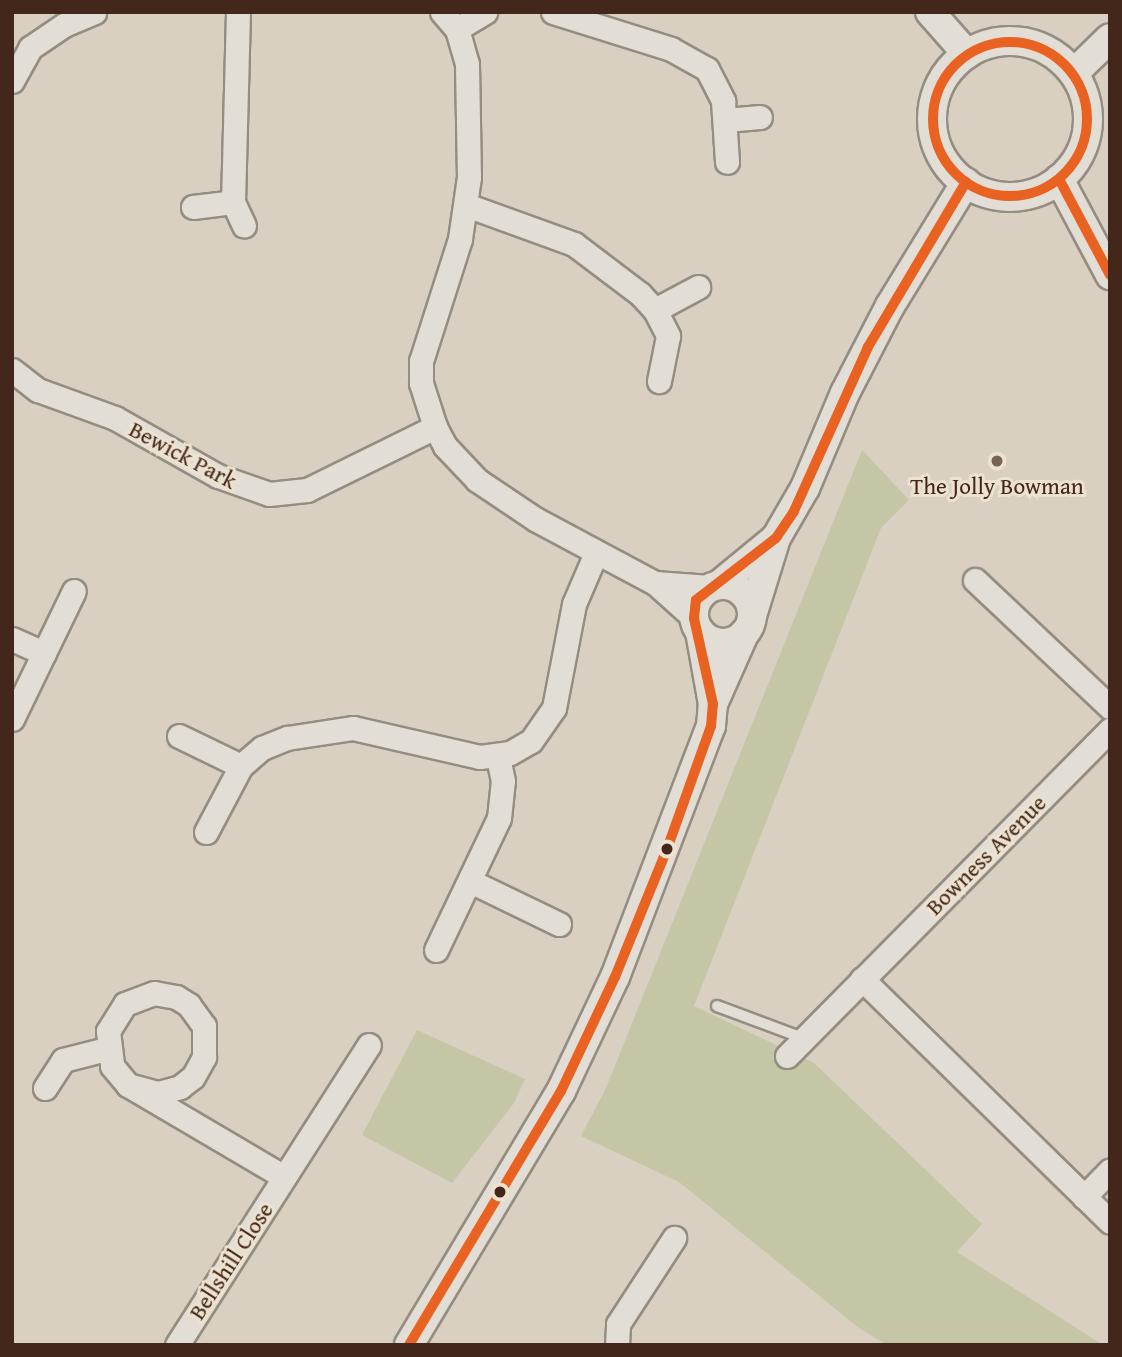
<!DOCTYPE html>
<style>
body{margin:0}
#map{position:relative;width:1122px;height:1357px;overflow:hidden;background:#d9d0c1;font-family:"Gentium Book Plus",serif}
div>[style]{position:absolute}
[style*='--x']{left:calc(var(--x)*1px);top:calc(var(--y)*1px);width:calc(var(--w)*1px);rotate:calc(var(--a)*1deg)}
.green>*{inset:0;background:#c4c6a6}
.roads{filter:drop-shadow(2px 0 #958c82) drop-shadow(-2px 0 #958c82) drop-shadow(0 2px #958c82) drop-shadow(0 -2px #958c82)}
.service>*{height:10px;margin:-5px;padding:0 5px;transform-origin:5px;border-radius:5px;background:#e2ded5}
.minor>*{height:23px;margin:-11.5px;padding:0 11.5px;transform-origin:11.5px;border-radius:11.5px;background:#e2ded5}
.tertiary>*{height:28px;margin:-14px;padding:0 14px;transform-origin:14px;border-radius:14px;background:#e2ded5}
.tertiary>.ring{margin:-14px;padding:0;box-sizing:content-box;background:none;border:28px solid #e2ded5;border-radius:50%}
.bus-1>*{height:10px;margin:-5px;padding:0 5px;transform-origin:5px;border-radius:5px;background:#e96222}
.bus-1>.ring{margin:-5px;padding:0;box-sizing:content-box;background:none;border:10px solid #e96222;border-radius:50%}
.dots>*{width:19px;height:19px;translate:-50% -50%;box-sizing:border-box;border:4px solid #ede2d0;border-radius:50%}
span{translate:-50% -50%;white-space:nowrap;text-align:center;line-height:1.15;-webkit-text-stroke:6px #ede2d0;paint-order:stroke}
.street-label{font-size:23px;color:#42271a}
.poi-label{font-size:23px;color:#42271a}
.frame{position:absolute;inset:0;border:14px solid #42271a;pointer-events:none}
</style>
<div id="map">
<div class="green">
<div style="clip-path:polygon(862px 450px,909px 500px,881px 528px,694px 1006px,814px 1063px,982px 1224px,957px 1252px,1103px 1345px,887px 1345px,859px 1328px,679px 1182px,581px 1136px,606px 1088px)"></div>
<div style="clip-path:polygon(417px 1030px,525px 1079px,514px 1103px,452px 1183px,362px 1135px)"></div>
</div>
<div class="roads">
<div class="service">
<div style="--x:717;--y:1006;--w:92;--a:20.4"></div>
</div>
<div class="minor">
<div style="--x:238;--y:12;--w:190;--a:91.5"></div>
<div style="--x:233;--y:202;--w:26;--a:65"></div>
<div style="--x:442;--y:12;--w:23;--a:49"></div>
<div style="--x:457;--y:29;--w:36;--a:74"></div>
<div style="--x:467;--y:64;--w:113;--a:89"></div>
<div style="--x:469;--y:177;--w:63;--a:98.3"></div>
<div style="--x:460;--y:239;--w:128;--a:107.7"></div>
<div style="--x:421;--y:361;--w:22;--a:90"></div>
<div style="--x:421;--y:383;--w:46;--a:72.3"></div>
<div style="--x:435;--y:427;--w:21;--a:62"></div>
<div style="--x:445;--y:446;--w:47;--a:46.7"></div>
<div style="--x:477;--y:480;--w:70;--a:33.9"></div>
<div style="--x:535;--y:519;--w:136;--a:28.1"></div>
<div style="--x:655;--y:583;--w:52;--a:41.9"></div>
<div style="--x:553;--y:12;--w:124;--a:17.4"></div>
<div style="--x:671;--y:49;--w:41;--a:29.1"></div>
<div style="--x:707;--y:69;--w:36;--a:63"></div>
<div style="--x:723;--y:101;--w:61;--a:86.2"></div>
<div style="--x:457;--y:29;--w:33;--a:-31"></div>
<div style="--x:12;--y:81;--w:38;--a:-61"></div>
<div style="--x:30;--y:48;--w:41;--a:-34.1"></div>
<div style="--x:64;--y:25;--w:33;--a:-23"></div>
<div style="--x:726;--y:120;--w:34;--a:-5"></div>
<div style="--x:469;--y:206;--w:112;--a:19.9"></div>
<div style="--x:574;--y:244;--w:83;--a:37.1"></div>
<div style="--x:640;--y:294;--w:22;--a:47"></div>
<div style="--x:655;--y:310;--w:29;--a:63"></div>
<div style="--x:668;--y:336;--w:46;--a:101.3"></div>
<div style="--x:193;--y:207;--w:40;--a:-7.1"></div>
<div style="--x:655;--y:310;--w:49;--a:-28.1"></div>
<div style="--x:12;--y:370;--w:33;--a:38"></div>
<div style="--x:38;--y:390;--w:82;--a:20"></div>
<div style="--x:115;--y:418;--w:118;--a:29.4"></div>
<div style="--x:218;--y:476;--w:54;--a:19.4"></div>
<div style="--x:269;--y:494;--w:38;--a:-6"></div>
<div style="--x:307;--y:490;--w:143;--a:-26.2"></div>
<div style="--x:975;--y:580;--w:185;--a:43.3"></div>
<div style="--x:655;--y:583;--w:55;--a:4.2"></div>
<div style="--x:12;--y:639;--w:35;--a:24"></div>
<div style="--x:12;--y:719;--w:142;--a:-64.2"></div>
<div style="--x:179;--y:736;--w:69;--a:25.8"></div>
<div style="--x:206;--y:832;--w:75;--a:-62.1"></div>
<div style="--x:241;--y:766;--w:28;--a:-41"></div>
<div style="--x:262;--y:748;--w:27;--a:-22"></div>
<div style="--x:287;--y:738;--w:67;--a:-8.6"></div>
<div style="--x:353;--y:728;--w:130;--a:12.9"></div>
<div style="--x:480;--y:757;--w:30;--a:-8"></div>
<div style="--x:510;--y:753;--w:24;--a:-30"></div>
<div style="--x:531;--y:741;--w:40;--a:-55.1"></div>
<div style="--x:554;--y:708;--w:106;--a:-79.1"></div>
<div style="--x:574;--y:604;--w:56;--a:-66.7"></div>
<div style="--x:470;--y:881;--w:99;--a:25.8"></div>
<div style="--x:436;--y:950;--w:146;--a:-64.5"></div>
<div style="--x:499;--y:818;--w:37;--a:-84"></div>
<div style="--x:503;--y:781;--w:25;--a:-102"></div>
<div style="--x:862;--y:979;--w:347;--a:44.4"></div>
<div style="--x:787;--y:1056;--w:459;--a:-45.3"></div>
<div style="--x:128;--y:1085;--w:31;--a:15"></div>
<div style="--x:158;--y:1093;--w:23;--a:-15"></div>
<div style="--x:180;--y:1087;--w:16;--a:-38"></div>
<div style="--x:193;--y:1077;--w:23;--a:-61"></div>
<div style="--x:204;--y:1057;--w:31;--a:-90"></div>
<div style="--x:204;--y:1026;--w:26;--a:-126"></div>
<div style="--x:189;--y:1005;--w:15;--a:-148"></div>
<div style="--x:176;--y:997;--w:22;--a:-170"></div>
<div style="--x:154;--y:993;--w:31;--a:159"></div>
<div style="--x:125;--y:1004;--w:32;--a:122"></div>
<div style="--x:108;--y:1031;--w:35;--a:83"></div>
<div style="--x:112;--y:1066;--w:25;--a:50"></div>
<div style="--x:128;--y:1085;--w:181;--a:30.5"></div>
<div style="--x:45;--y:1088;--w:33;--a:-57"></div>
<div style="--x:63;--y:1060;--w:44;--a:-14.3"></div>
<div style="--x:1084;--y:1197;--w:37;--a:-46"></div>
<div style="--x:177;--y:1345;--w:356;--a:-57.4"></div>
<div style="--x:617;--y:1345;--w:21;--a:-87"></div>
<div style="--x:618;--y:1324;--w:103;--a:-56.9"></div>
</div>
<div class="tertiary">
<div style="--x:930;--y:12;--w:56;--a:48.6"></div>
<div class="ring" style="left:932px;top:41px;width:128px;height:128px"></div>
<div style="--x:1074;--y:73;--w:50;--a:-44.2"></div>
<div style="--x:1059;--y:179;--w:109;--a:62"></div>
<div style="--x:720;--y:584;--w:72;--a:-39.4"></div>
<div class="ring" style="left:694px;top:585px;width:30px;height:30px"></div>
<div style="--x:752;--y:616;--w:82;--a:-72.9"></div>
<div style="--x:776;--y:538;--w:58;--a:-59.9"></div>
<div style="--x:805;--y:488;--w:103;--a:-67.2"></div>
<div style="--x:845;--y:393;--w:98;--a:-62.7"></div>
<div style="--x:890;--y:306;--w:145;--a:-58.5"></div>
<div style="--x:713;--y:704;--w:77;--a:-66.1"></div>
<div style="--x:409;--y:1345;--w:296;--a:-59.1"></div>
<div style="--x:561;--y:1091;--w:126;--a:-64.7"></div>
<div style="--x:615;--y:977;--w:269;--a:-69.1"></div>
<div style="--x:711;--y:726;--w:22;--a:-85"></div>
<div style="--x:713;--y:704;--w:73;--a:-100.2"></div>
</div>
</div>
<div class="bus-1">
<div class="ring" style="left:933px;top:42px;width:144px;height:144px"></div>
<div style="--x:1059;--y:179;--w:109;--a:62"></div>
<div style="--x:409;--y:1345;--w:296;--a:-59.1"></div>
<div style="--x:561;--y:1091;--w:126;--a:-64.7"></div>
<div style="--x:615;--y:977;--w:138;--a:-67.9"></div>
<div style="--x:667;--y:849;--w:131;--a:-70.3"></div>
<div style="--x:711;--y:726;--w:22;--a:-85"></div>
<div style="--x:713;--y:704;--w:88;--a:-102.5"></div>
<div style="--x:694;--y:618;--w:18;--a:-84"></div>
<div style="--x:696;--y:600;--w:101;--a:-37.8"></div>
<div style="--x:776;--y:538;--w:32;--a:-56"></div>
<div style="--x:794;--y:511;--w:180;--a:-65.7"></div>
<div style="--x:868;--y:347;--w:192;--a:-59.3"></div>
</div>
<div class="dots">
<div style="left:997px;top:461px;background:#776254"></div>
<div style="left:667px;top:849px;background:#42271a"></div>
<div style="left:500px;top:1192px;background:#42271a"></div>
</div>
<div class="street-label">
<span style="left:183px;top:455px;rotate:28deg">Bewick Park</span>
<span style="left:986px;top:855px;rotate:-45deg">Bowness Avenue</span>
<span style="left:231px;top:1261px;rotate:-57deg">Bellshill Close</span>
</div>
<div class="poi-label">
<span style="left:997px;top:486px">The Jolly Bowman</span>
</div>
<div class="frame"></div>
</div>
